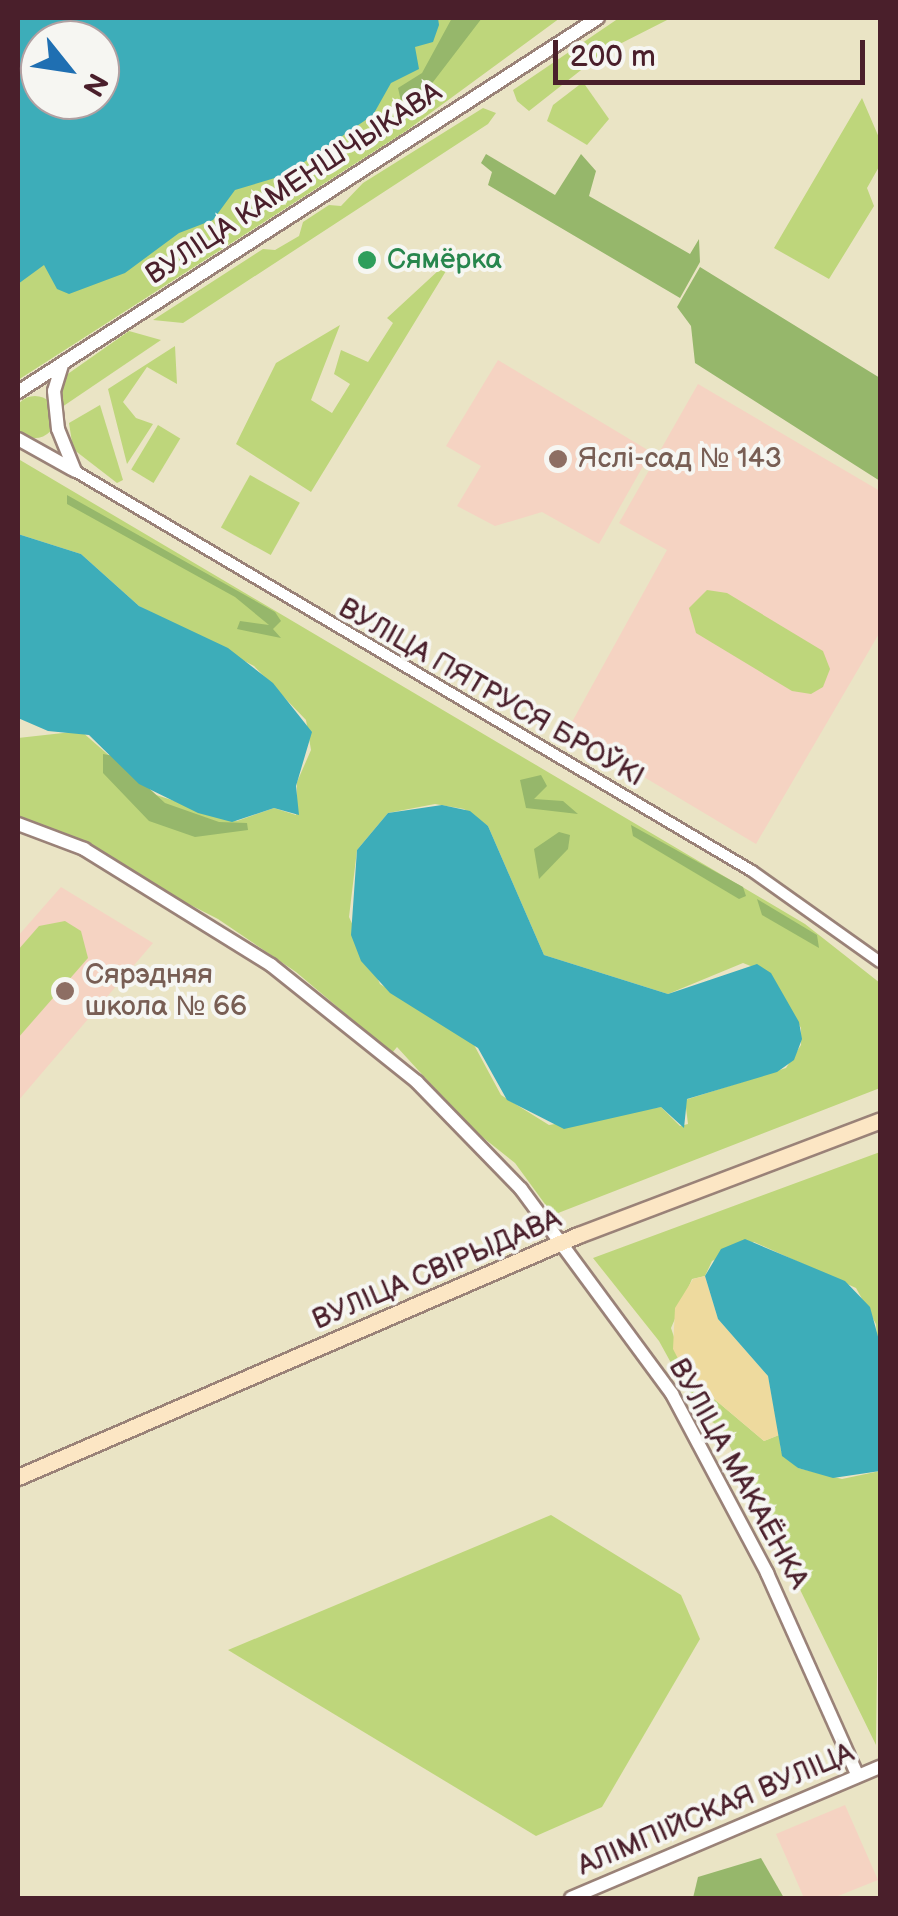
<!DOCTYPE html>
<meta charset="utf-8">
<style>
body{margin:0}
#map{position:relative;width:898px;height:1916px;overflow:hidden;background:#eae4c5;font-family:"Balsamiq Sans",sans-serif}
div>[style]{position:absolute}
[style*='--x']{left:calc(var(--x)*1px);top:calc(var(--y)*1px);width:calc(var(--w)*1px);rotate:calc(var(--a)*1deg)}
.built>*{inset:0;background:#f5d3c2}
.green>*{inset:0;background:#bed67b;transform-origin:0 0}
.round{border-radius:50%}
.forest>*{inset:0;background:#96b76b}
.sand>*{inset:0;background:#eeda9e}
.water>*{inset:0;background:#3dadb9}
.roads{filter:drop-shadow(2px 0 #9a8278) drop-shadow(-2px 0 #9a8278) drop-shadow(0 2px #9a8278) drop-shadow(0 -2px #9a8278)}
.minor>*{height:10px;margin:-5px;padding:0 5px;transform-origin:5px;border-radius:5px;background:#fff}
.tertiary>*{height:12px;margin:-6px;padding:0 6px;transform-origin:6px;border-radius:6px;background:#fff}
.secondary>*{height:15px;margin:-7.5px;padding:0 7.5px;transform-origin:7.5px;border-radius:7.5px;background:#fce6c4}
.dots>*{width:28px;height:28px;translate:-50% -50%;box-sizing:border-box;border:5px solid #f6f6f2;border-radius:50%}
span{translate:-50% -50%;white-space:nowrap;text-align:center;line-height:1.15;-webkit-text-stroke:8px #f6f6f2;paint-order:stroke}
.street-label{font-size:28px;color:#4a1f2b}
.leisure-label{font-size:28px;color:#27864d}
.left{translate:0 -50%;text-align:left}
.education-label{font-size:28px;color:#785e54}
.frame{position:absolute;inset:0;border:20px solid #4a1f2b;pointer-events:none}
.north{position:absolute;left:20px;top:20px;width:100px;height:100px;box-sizing:border-box;background:#f6f6f2;border:2px solid #b1a0a2;border-radius:50%;rotate:120deg;font-size:28px;font-weight:700;line-height:40px;text-align:center;color:#4a1f2b}
.north::after{content:'';display:block;margin:auto;width:35px;height:45px;background:#1f6fb2;clip-path:polygon(50% 0,100% 100%,50% 72%,0 100%)}
.scale{position:absolute;left:553px;top:40px;width:312px;height:45px;box-sizing:border-box;border:5px solid #4a1f2b;border-top:0;padding-left:12px;font-size:30px;line-height:35px;white-space:nowrap;color:#4a1f2b;-webkit-text-stroke:8px #f6f6f2;paint-order:stroke}
</style>
<div id="map">
<div class="built">
<div style="clip-path:polygon(498px 360px,651px 452px,599px 544px,542px 512px,495px 526px,457px 506px,481px 466px,446px 446px)"></div>
<div style="clip-path:polygon(698px 384px,880px 491px,880px 632px,756px 844px,567px 731px,667px 550px,619px 523px)"></div>
<div style="clip-path:polygon(61px 887px,153px 943px,18px 1101px,18px 936px)"></div>
<div style="clip-path:polygon(845px 1805px,878px 1880px,833px 1898px,804px 1898px,776px 1834px)"></div>
</div>
<div class="green">
<div style="clip-path:polygon(evenodd,18px 18px,560px 18px,406px 131px,18px 380px,18px 18px,40px 40px,100px 40px,100px 100px,40px 100px,40px 40px)"></div>
<div style="clip-path:polygon(619px 18px,671px 18px,604px 52px,529px 111px,517px 101px,513px 90px)"></div>
<div style="clip-path:polygon(583px 82px,609px 119px,587px 145px,547px 121px,553px 105px)"></div>
<div style="clip-path:polygon(862px 98px,880px 140px,880px 165px,867px 188px,874px 206px,829px 279px,774px 248px)"></div>
<div style="clip-path:polygon(483px 108px,496px 113px,488px 124px,183px 323px,153px 320px,263px 249px,275px 250px,299px 236px,303px 222px,329px 205px,341px 206px,363px 183px)"></div>
<div style="clip-path:polygon(439px 270px,446px 271px,311px 492px,236px 444px,276px 363px,340px 325px,311px 400px,332px 413px,350px 384px,334px 374px,341px 350px,368px 362px,393px 323px,387px 318px)"></div>
<div style="clip-path:polygon(129px 331px,161px 340px,62px 407px,62px 378px)"></div>
<div style="clip-path:polygon(175px 346px,177px 384px,147px 367px,123px 402px,136px 418px,153px 424px,127px 464px,108px 389px)"></div>
<div class="round" style="left:14px;top:396px;width:42px;height:42px"></div>
<div style="clip-path:polygon(100px 405px,123px 480px,117px 483px,73px 449px,69px 423px)"></div>
<div style="left:158px;top:425px;width:26px;height:52px;rotate:31deg"></div>
<div style="clip-path:polygon(evenodd,20px 460px,805px 924px,880px 983px,880px 1088px,553px 1215px,515px 1163px,471px 1128px,397px 1047px,392px 1053px,296px 972px,218px 919px,18px 817px,18px 738px,81px 731px,153px 794px,237px 821px,274px 808px,296px 815px,297px 782px,311px 750px,306px 720px,254px 666px,139px 606px,81px 554px,18px 534px,20px 460px,435px 804px,464px 809px,488px 826px,544px 955px,668px 994px,743px 963px,771px 974px,801px 1028px,801px 1045px,786px 1068px,685px 1100px,688px 1124px,680px 1126px,661px 1107px,549px 1125px,501px 1095px,473px 1043px,380px 984px,349px 917px,357px 850px,388px 813px,435px 804px)"></div>
<div style="left:250px;top:475px;width:57px;height:60px;rotate:29deg"></div>
<div style="clip-path:polygon(707px 590px,727px 593px,823px 651px,830px 669px,823px 687px,811px 694px,792px 691px,696px 633px,689px 608px)"></div>
<div style="clip-path:polygon(65px 921px,81px 931px,88px 958px,18px 1038px,18px 950px,39px 926px)"></div>
<div style="clip-path:polygon(880px 1152px,880px 1366px,876px 1324px,856px 1288px,754px 1242px,712px 1261px,705px 1276px,692px 1279px,671px 1328px,687px 1376px,764px 1441px,779px 1435px,781px 1451px,798px 1468px,842px 1479px,880px 1471px,876px 1745px,721px 1428px,698px 1412px,659px 1341px,593px 1258px)"></div>
<div style="clip-path:polygon(551px 1515px,681px 1595px,700px 1639px,602px 1807px,536px 1836px,228px 1650px)"></div>
</div>
<div class="forest">
<div style="clip-path:polygon(452px 18px,482px 18px,430px 86px,401px 101px,398px 88px,422px 73px)"></div>
<div style="clip-path:polygon(486px 154px,555px 195px,581px 154px,596px 171px,589px 196px,690px 254px,699px 239px,700px 262px,680px 298px,488px 185px,492px 172px,481px 163px)"></div>
<div style="clip-path:polygon(700px 267px,880px 378px,880px 481px,695px 363px,691px 326px,677px 307px)"></div>
<div style="clip-path:polygon(67px 495px,275px 612px,281px 621px,273px 629px,281px 638px,237px 629px,240px 621px,269px 625px,235px 597px,67px 504px)"></div>
<div style="clip-path:polygon(103px 754px,114px 756px,165px 803px,219px 822px,247px 823px,248px 830px,195px 837px,149px 821px,103px 773px)"></div>
<div style="clip-path:polygon(541px 775px,547px 786px,534px 799px,563px 801px,578px 814px,526px 808px,520px 780px)"></div>
<div style="clip-path:polygon(631px 825px,743px 887px,746px 896px,739px 899px,633px 836px)"></div>
<div style="clip-path:polygon(559px 832px,570px 835px,568px 849px,539px 879px,534px 849px)"></div>
<div style="clip-path:polygon(757px 899px,817px 935px,819px 948px,762px 915px)"></div>
<div style="clip-path:polygon(761px 1858px,784px 1898px,693px 1898px,698px 1877px)"></div>
</div>
<div class="sand">
<div style="clip-path:polygon(705px 1276px,718px 1319px,768px 1376px,779px 1435px,764px 1441px,687px 1376px,673px 1349px,675px 1308px,693px 1279px)"></div>
</div>
<div class="water">
<div style="clip-path:polygon(evenodd,18px 18px,438px 18px,439px 25px,433px 42px,415px 47px,419px 69px,391px 83px,373px 115px,285px 175px,235px 190px,213px 220px,179px 233px,125px 273px,69px 294px,57px 289px,44px 265px,18px 284px,18px 18px,40px 40px,100px 40px,100px 100px,40px 100px,40px 40px)"></div>
<div style="clip-path:polygon(18px 534px,81px 554px,139px 606px,228px 648px,273px 683px,312px 732px,296px 786px,299px 815px,274px 808px,232px 822px,198px 813px,139px 784px,89px 735px,48px 731px,18px 718px)"></div>
<div style="clip-path:polygon(442px 805px,470px 811px,488px 826px,544px 955px,668px 994px,757px 964px,771px 973px,799px 1022px,802px 1039px,794px 1060px,777px 1072px,687px 1099px,684px 1128px,661px 1107px,564px 1129px,507px 1100px,478px 1048px,390px 993px,361px 961px,351px 935px,357px 850px,388px 813px)"></div>
<div style="clip-path:polygon(745px 1239px,845px 1281px,870px 1307px,880px 1344px,880px 1471px,833px 1478px,798px 1468px,782px 1456px,768px 1376px,718px 1319px,705px 1276px,721px 1249px)"></div>
</div>
<div class="roads">
<div class="minor">
<div style="--x:75;--y:471;--w:786;--a:30.58"></div>
<div style="--x:752;--y:871;--w:157;--a:35.4"></div>
</div>
<div class="tertiary">
<div style="--x:62;--y:365;--w:27;--a:107"></div>
<div style="--x:54;--y:391;--w:38;--a:84"></div>
<div style="--x:58;--y:429;--w:45;--a:68"></div>
<div style="--x:18;--y:392;--w:690;--a:-32.82"></div>
<div style="--x:18;--y:439;--w:62;--a:29.1"></div>
<div style="--x:18;--y:824;--w:71;--a:20.7"></div>
<div style="--x:84;--y:849;--w:220;--a:31.8"></div>
<div style="--x:271;--y:965;--w:187;--a:38.7"></div>
<div style="--x:417;--y:1082;--w:149;--a:45.8"></div>
<div style="--x:521;--y:1189;--w:255;--a:53.6"></div>
<div style="--x:672;--y:1394;--w:203;--a:62"></div>
<div style="--x:767;--y:1573;--w:222;--a:65.9"></div>
<div style="--x:571;--y:1898;--w:336;--a:-23"></div>
</div>
<div class="secondary">
<div style="--x:18;--y:1477;--w:610;--a:-23.37"></div>
<div style="--x:578;--y:1235;--w:323;--a:-20.8"></div>
</div>
</div>
<div class="dots">
<div style="left:367px;top:260px;background:#2e9e5b"></div>
<div style="left:558px;top:459px;background:#8d6e63"></div>
<div style="left:65px;top:991px;background:#8d6e63"></div>
</div>
<div class="street-label">
<span style="left:294px;top:184px;rotate:-33deg">ВУЛІЦА КАМЕНШЧЫКАВА</span>
<span style="left:491px;top:693px;rotate:30deg">ВУЛІЦА ПЯТРУСЯ БРОЎКІ</span>
<span style="left:437px;top:1270px;rotate:-23deg">ВУЛІЦА СВІРЫДАВА</span>
<span style="left:738px;top:1474px;rotate:61deg">ВУЛІЦА МАКАЁНКА</span>
<span style="left:716px;top:1810px;rotate:-23deg">АЛІМПІЙСКАЯ ВУЛІЦА</span>
</div>
<div class="leisure-label">
<span class="left" style="left:387px;top:260px">Сямёрка</span>
</div>
<div class="education-label">
<span class="left" style="left:578px;top:459px">Яслі-сад № 143</span>
<span class="left" style="left:85px;top:991px">Сярэдняя<br>школа № 66</span>
</div>
<div class="frame"></div>
<div class="north">N</div>
<div class="scale">200 m</div>
</div>
